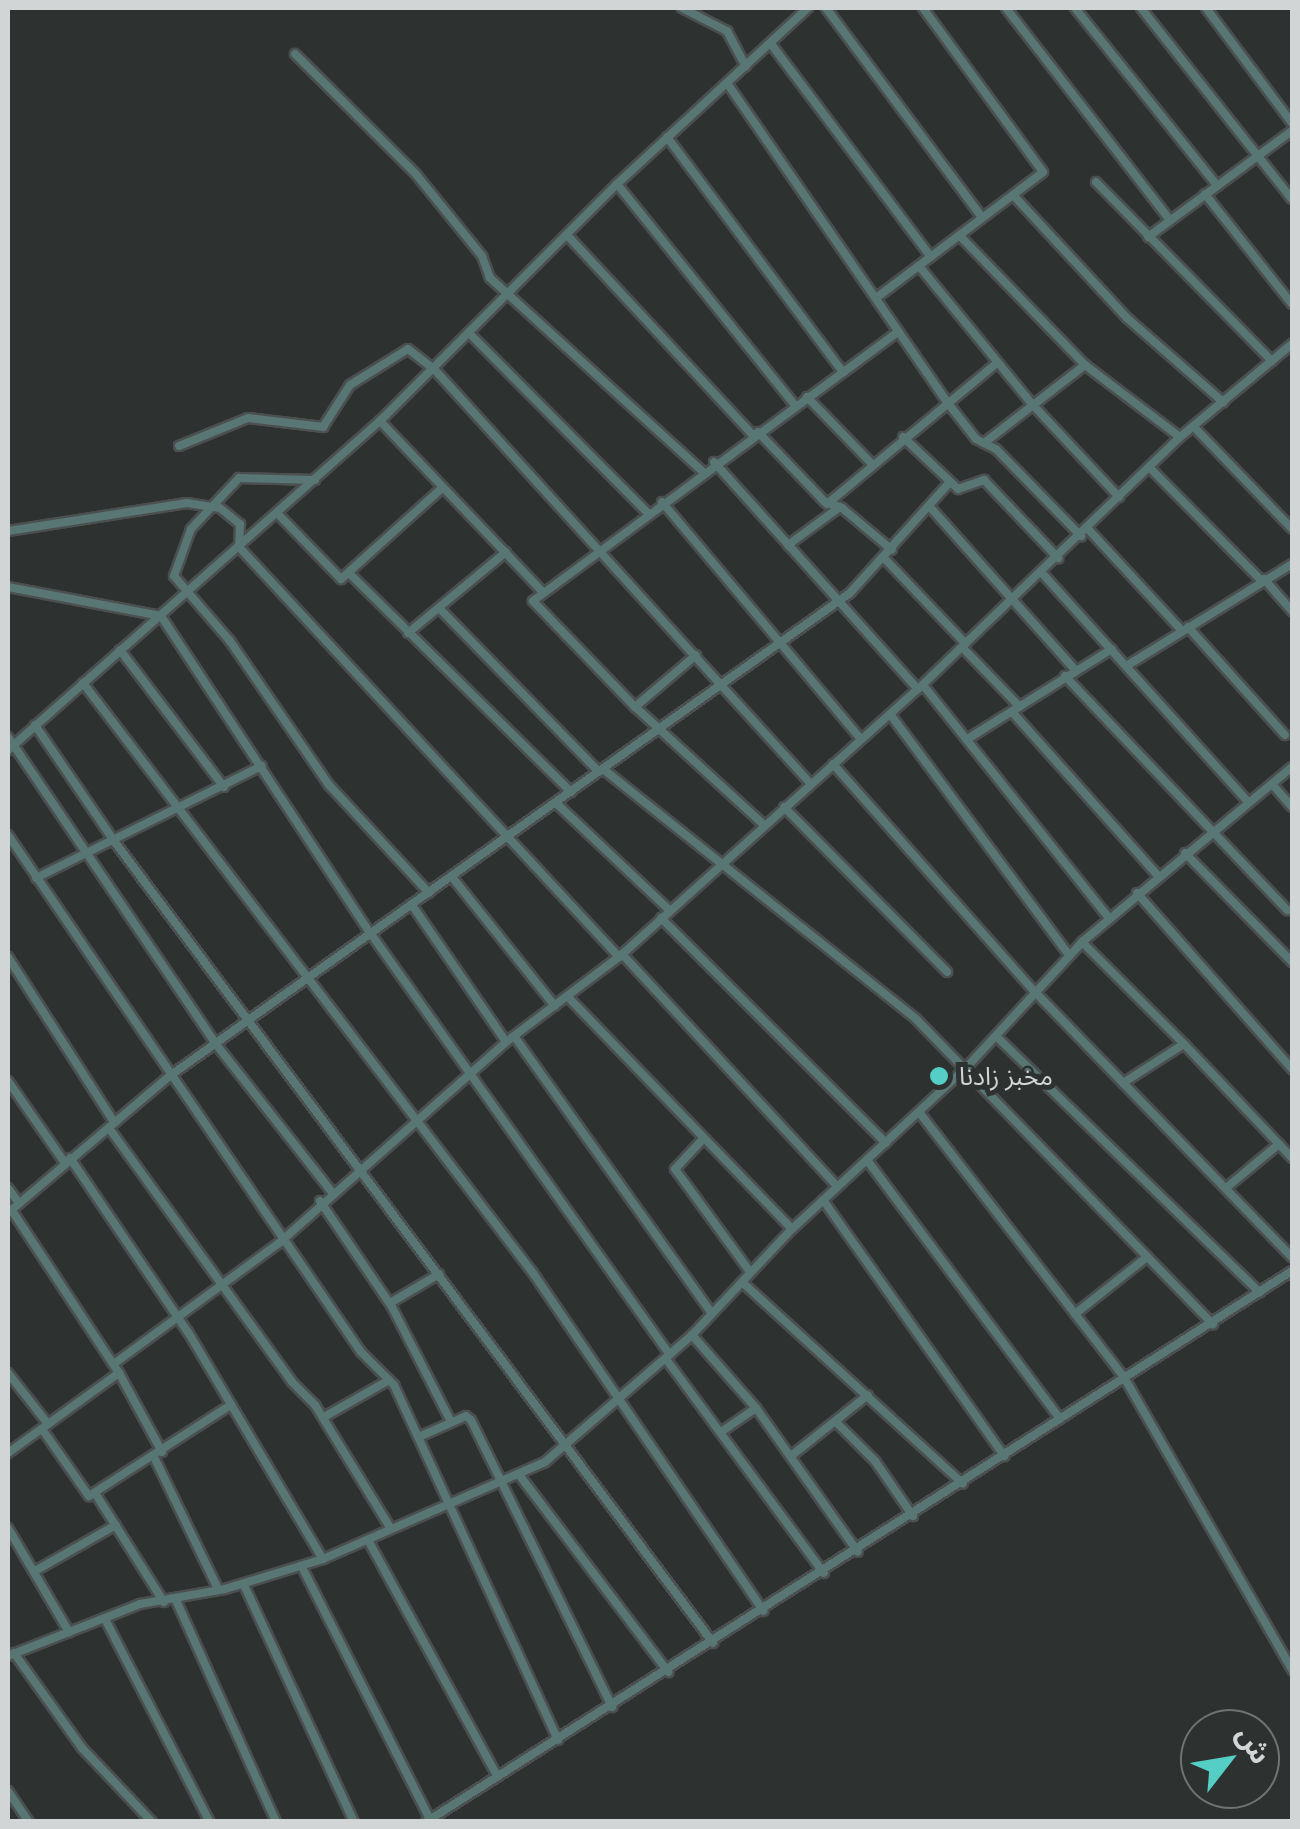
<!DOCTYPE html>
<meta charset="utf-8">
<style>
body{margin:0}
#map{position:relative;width:1300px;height:1829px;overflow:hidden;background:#2d3231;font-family:"IBM Plex Serif","Noto Sans Arabic",serif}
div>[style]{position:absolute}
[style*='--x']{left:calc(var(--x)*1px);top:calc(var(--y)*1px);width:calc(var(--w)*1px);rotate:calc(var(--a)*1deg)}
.roads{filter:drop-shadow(2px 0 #4b4f4f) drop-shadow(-2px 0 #4b4f4f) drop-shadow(0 2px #4b4f4f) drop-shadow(0 -2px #4b4f4f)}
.street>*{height:8px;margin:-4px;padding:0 4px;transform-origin:4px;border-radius:4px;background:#587673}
.dots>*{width:28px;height:28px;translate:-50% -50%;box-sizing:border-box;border:5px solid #2d3231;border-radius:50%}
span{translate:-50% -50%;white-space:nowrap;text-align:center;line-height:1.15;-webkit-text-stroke:10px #2d3231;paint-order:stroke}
.poi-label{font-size:25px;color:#d2d5d5}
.left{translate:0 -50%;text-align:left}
.frame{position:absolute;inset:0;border:10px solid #d2d5d5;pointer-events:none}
.north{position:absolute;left:1180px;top:1709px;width:100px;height:100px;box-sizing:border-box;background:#2d3231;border:2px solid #6f7373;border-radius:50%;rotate:59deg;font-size:28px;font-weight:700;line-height:40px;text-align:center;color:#d2d5d5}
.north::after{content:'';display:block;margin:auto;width:35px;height:45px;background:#55cec5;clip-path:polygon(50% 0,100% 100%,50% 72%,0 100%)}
</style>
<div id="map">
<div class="roads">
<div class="street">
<div style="--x:682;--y:8;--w:51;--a:27.1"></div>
<div style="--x:727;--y:31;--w:40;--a:62"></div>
<div style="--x:826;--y:8;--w:261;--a:53.3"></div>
<div style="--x:1006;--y:8;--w:268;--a:52.3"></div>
<div style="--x:1075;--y:8;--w:227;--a:51.3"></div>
<div style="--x:1141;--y:8;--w:243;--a:51.7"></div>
<div style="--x:1206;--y:8;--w:144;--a:53.2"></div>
<div style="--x:771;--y:44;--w:266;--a:53.1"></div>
<div style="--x:295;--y:54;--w:169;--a:44.8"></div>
<div style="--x:415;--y:173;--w:107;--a:51.1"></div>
<div style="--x:482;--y:256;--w:23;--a:70"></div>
<div style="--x:490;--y:278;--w:287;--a:42.3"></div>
<div style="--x:727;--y:83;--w:388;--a:55.4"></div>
<div style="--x:947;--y:402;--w:47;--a:51.9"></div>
<div style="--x:976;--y:439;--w:22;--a:27"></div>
<div style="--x:996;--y:449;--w:122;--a:45.7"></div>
<div style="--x:667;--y:137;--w:294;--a:53.2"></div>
<div style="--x:1096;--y:182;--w:251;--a:45.5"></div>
<div style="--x:617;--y:184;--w:284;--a:51.2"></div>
<div style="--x:1205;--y:194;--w:140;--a:51.7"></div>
<div style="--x:1014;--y:196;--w:166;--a:47.2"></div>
<div style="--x:1127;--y:318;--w:128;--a:41.2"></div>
<div style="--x:567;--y:235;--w:273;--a:47.1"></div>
<div style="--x:960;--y:236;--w:180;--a:45.9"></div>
<div style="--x:1085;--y:365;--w:119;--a:37.2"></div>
<div style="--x:1148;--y:237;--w:179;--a:-36.4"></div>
<div style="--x:919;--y:266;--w:177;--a:50.7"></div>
<div style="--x:1031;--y:403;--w:129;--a:46.9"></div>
<div style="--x:876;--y:298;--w:209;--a:-37"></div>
<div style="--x:1043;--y:172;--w:203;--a:-126.2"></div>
<div style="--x:471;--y:335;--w:250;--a:45.2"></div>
<div style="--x:807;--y:397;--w:92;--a:45.9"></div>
<div style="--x:380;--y:421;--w:235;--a:46.4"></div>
<div style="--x:1194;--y:427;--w:141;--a:46.1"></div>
<div style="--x:758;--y:432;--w:97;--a:46.3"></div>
<div style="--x:825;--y:502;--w:18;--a:19"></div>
<div style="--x:842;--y:508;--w:65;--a:40"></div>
<div style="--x:903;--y:437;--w:76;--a:43.4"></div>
<div style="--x:958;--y:489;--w:28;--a:-19"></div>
<div style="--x:984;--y:480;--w:108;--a:46.5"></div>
<div style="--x:984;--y:443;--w:128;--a:-37.7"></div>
<div style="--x:179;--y:446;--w:74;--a:-22.1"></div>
<div style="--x:248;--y:418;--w:76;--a:6.8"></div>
<div style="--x:323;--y:427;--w:50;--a:-57.3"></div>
<div style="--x:350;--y:385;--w:68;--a:-31.8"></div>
<div style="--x:408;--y:349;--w:34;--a:38"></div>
<div style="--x:435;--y:370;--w:558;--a:47.76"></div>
<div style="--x:714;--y:462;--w:305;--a:48.1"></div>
<div style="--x:1149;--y:467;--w:159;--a:45.3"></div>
<div style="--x:315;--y:480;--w:76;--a:-178.5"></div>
<div style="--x:239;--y:478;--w:70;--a:133.3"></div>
<div style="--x:191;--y:529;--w:50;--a:109.9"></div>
<div style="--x:174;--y:576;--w:86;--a:49.3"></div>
<div style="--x:230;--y:641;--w:175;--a:55.5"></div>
<div style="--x:329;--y:785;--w:147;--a:47.2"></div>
<div style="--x:662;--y:502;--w:309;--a:50"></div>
<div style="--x:827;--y:504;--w:221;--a:-39.7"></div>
<div style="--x:930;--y:507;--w:218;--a:48.3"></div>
<div style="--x:277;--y:513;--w:92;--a:45.9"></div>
<div style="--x:341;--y:579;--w:135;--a:-42"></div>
<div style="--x:1088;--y:529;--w:139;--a:47.3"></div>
<div style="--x:8;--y:531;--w:181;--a:-8.9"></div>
<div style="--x:187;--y:503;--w:33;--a:9"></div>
<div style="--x:220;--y:508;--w:26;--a:39"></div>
<div style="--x:240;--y:524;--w:23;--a:92"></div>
<div style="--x:239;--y:547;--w:559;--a:47.17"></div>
<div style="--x:788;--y:545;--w:64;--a:-36.2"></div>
<div style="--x:885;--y:559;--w:117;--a:46.4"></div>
<div style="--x:349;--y:573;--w:312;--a:44.6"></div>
<div style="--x:1042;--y:573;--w:308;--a:48"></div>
<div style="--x:1264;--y:579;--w:43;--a:48.8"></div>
<div style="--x:8;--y:587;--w:156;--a:10.7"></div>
<div style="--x:161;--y:616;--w:381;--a:56.6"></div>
<div style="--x:371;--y:934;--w:516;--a:54.62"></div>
<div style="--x:439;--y:608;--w:229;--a:45.7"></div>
<div style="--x:1188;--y:627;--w:145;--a:48.1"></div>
<div style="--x:408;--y:633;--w:127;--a:-39.6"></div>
<div style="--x:962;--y:647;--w:83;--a:46"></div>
<div style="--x:120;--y:650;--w:172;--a:52.8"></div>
<div style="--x:1128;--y:665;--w:193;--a:-31.6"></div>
<div style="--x:1065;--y:676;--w:323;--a:46.5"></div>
<div style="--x:83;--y:683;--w:742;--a:52.67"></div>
<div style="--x:533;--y:1273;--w:409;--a:55.7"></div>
<div style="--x:923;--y:685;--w:298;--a:51.4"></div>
<div style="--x:635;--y:707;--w:80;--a:-40.4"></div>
<div style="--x:1013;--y:713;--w:218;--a:48.3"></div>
<div style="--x:890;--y:714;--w:300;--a:53.4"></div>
<div style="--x:35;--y:725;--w:140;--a:55.7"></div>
<div style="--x:114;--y:841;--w:1001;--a:53.24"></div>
<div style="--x:8;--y:737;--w:369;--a:55.9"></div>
<div style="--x:215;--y:1043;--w:189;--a:51.9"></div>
<div style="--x:969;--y:738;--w:168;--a:-31.9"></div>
<div style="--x:8;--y:750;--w:497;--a:-41.5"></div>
<div style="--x:380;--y:421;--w:335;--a:-45"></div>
<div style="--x:617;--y:184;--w:260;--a:-42.7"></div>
<div style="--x:833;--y:764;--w:305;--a:48.5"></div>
<div style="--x:1035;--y:992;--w:369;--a:45.9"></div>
<div style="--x:603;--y:769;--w:401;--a:38.6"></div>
<div style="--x:916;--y:1019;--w:426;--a:45.8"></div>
<div style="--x:1272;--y:784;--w:30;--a:49"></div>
<div style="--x:556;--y:803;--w:156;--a:43.4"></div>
<div style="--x:784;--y:807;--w:232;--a:45.3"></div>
<div style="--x:764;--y:825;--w:175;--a:-137.5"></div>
<div style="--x:635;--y:707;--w:147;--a:-133.9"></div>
<div style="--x:533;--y:601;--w:453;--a:-36.4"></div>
<div style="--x:8;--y:835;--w:626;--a:55.68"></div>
<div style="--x:361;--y:1352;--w:47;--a:45"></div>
<div style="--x:394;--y:1385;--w:391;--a:65.2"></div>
<div style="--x:1185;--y:853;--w:153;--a:45.5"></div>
<div style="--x:452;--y:877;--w:165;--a:51.4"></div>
<div style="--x:36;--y:878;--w:252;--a:-26.4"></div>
<div style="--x:1137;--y:893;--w:235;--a:48.6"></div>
<div style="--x:412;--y:905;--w:166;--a:55.5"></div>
<div style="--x:661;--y:918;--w:318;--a:45"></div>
<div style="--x:1082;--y:942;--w:146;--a:45"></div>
<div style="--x:622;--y:954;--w:316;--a:47.2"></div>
<div style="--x:8;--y:957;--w:196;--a:57.3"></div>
<div style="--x:568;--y:997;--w:322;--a:46"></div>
<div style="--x:514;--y:1036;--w:341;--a:54.5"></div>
<div style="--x:996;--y:1036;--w:368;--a:44.2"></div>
<div style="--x:8;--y:1081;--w:100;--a:55.2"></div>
<div style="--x:1123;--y:1083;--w:72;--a:-32.6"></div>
<div style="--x:1184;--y:1044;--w:157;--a:46.5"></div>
<div style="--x:919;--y:1112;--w:337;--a:52.3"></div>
<div style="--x:1125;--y:1379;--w:336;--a:60.1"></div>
<div style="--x:109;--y:1128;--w:313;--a:54.2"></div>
<div style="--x:292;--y:1382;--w:33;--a:45"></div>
<div style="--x:315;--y:1405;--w:145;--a:58.5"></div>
<div style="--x:703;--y:1139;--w:41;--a:133"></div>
<div style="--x:675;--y:1169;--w:127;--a:53.9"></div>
<div style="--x:70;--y:1158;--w:210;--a:55.9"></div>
<div style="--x:188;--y:1332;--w:264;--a:59.3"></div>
<div style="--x:867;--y:1160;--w:323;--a:53.3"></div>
<div style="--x:8;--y:1188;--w:19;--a:54"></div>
<div style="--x:1226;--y:1188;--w:69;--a:-39.7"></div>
<div style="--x:823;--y:1200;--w:314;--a:54.7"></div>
<div style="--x:320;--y:1201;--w:128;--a:55.8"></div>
<div style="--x:392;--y:1307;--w:129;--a:62.8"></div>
<div style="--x:8;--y:1213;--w:214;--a:-40.3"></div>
<div style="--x:171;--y:1075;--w:833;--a:-35.37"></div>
<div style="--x:850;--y:593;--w:149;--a:-48"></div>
<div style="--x:742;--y:1282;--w:299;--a:42.4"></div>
<div style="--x:390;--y:1303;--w:57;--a:-30.6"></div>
<div style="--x:1075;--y:1314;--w:92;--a:-38.4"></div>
<div style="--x:692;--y:1335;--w:97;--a:48.8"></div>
<div style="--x:756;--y:1408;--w:176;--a:54.7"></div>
<div style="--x:666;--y:1359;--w:266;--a:53.6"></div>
<div style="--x:115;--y:1363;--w:203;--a:-36.2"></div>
<div style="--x:279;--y:1243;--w:303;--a:-41.5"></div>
<div style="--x:506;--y:1042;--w:141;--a:-37"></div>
<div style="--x:619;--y:957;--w:402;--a:-41.9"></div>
<div style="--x:918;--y:689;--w:364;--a:-43.9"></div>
<div style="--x:1180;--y:437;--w:146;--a:-39.7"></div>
<div style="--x:8;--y:1373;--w:65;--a:51.9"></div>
<div style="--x:119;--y:1373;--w:90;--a:61.4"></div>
<div style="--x:324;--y:1417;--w:75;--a:-29.6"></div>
<div style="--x:837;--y:1423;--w:54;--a:45"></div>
<div style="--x:875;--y:1461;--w:67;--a:55.4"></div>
<div style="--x:42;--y:1429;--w:82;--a:55"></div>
<div style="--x:89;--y:1496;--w:169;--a:-32.7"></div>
<div style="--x:721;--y:1432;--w:42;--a:-34.4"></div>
<div style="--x:421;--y:1436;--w:49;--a:-24"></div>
<div style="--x:466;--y:1416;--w:6;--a:39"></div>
<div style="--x:471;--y:1420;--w:320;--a:63.8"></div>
<div style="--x:8;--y:1453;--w:137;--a:-35.8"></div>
<div style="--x:119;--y:1373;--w:196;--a:-123.4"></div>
<div style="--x:791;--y:1456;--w:98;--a:-38.4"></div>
<div style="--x:154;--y:1457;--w:147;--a:64.1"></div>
<div style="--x:520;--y:1476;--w:246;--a:52.9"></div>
<div style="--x:95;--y:1493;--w:129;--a:57.7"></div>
<div style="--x:8;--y:1528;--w:121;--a:59.6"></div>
<div style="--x:368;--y:1540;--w:270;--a:61.3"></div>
<div style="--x:302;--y:1567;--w:283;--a:63.1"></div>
<div style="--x:35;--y:1571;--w:93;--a:-29.6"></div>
<div style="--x:244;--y:1585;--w:261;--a:65.1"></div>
<div style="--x:175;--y:1598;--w:246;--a:65.7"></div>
<div style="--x:105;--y:1619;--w:229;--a:62.7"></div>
<div style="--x:14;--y:1653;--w:117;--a:54.4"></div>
<div style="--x:82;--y:1748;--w:102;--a:46.6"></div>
<div style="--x:8;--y:1656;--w:142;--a:-21.5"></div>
<div style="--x:140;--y:1604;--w:86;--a:-10"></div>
<div style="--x:225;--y:1589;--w:102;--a:-17"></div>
<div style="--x:323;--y:1559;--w:242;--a:-23.6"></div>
<div style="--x:545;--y:1462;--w:194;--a:-40.8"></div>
<div style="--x:692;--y:1335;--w:146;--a:-46.7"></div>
<div style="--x:792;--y:1229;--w:236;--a:-42.8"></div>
<div style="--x:965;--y:1069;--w:173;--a:-47.3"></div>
<div style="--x:1082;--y:942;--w:273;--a:-39.8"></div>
<div style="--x:8;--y:1791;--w:37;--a:56"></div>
<div style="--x:426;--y:1822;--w:1026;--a:-32.47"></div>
</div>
</div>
<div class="dots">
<div style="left:939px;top:1076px;background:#55cec5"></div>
</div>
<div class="poi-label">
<span class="left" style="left:959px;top:1076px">مخبز زادنا</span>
</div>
<div class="frame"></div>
<div class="north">ش</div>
</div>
